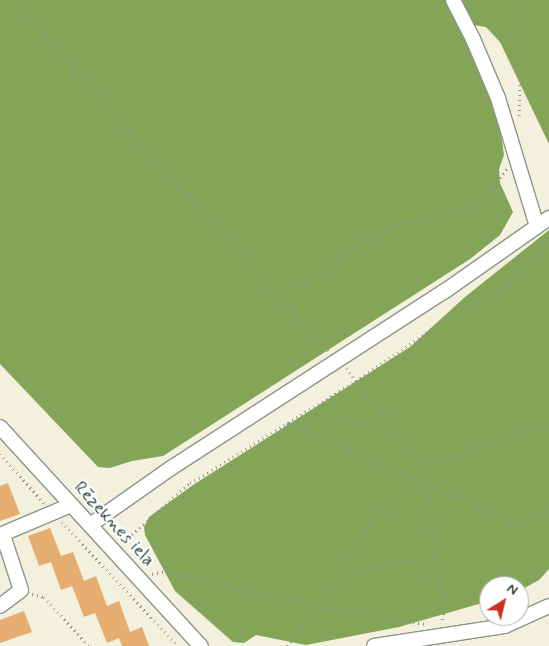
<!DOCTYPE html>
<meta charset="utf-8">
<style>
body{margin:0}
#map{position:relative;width:549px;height:646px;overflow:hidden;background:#f4f0de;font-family:Mynerve,sans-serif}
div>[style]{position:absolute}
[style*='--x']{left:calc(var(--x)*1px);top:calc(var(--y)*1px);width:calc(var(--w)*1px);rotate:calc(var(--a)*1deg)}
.forest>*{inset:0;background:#84a458}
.building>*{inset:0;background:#e5ae70}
.path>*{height:2.5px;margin-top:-1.25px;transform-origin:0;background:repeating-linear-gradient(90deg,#8a9689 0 1px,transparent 0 5px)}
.roads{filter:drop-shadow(1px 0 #8a9689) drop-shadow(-1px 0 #8a9689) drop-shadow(0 1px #8a9689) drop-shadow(0 -1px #8a9689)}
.minor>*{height:14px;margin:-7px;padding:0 7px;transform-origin:7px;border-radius:7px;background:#fff}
span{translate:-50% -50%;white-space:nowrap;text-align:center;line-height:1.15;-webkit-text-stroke:4.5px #fff;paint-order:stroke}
.street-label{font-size:18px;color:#1f3d34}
.north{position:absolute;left:479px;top:576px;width:50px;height:50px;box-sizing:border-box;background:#fff;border:1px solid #a5b1ae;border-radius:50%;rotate:36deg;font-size:14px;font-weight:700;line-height:20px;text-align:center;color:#1f3d34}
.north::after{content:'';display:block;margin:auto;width:18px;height:22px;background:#c8321e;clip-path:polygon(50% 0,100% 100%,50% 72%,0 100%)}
</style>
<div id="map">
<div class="forest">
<div style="clip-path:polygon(0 0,549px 0,549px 144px,500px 42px,486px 27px,473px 25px,478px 62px,500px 127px,504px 155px,499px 169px,500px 183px,513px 212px,500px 235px,470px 259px,163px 456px,132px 461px,110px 468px,98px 467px,0 364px)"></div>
<div style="clip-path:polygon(549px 230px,549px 569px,539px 580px,519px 591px,519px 586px,489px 586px,489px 601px,399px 627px,306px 645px,256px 635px,244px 643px,233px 642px,175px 591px,145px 535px,144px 527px,149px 517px,193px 485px,410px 347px,465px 297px)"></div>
</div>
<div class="building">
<div style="clip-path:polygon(8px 483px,20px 514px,0 521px,0 486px)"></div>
<div style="clip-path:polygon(50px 528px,61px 556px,73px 552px,84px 581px,96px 576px,107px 606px,119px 601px,130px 632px,142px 627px,149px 646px,122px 646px,119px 638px,107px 643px,95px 613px,84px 617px,72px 586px,61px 590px,51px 562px,39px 566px,28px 536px)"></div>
<div style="clip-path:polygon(24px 611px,32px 632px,0 643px,0 620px)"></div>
</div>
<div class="path">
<div style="--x:20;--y:0;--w:47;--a:56.3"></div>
<div style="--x:46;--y:39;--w:421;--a:47.8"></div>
<div style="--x:519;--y:116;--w:116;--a:-89"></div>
<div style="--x:300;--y:287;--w:67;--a:-36.5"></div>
<div style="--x:354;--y:247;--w:55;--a:-27"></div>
<div style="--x:403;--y:222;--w:33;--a:-5"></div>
<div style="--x:436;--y:219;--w:49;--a:-20.3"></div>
<div style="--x:482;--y:202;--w:42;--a:-53.7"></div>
<div style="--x:347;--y:368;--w:39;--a:55"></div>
<div style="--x:369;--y:400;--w:19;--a:39"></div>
<div style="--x:384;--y:412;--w:71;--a:52.5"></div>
<div style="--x:427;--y:468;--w:100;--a:84.3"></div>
<div style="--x:437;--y:568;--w:33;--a:72"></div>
<div style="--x:447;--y:599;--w:25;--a:102"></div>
<div style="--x:287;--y:423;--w:253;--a:23.8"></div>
<div style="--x:518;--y:525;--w:34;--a:-26"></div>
<div style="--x:289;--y:423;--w:16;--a:4"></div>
<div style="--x:305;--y:424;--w:37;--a:-9"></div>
<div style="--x:342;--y:418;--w:17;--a:25"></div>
<div style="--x:357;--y:425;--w:16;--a:4"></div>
<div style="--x:373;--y:426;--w:18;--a:-52"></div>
<div style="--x:0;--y:454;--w:66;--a:48.1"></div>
<div style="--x:423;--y:462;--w:47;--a:-13.4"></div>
<div style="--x:469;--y:451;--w:85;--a:-19.3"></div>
<div style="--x:62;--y:522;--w:170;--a:46.9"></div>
<div style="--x:124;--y:541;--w:88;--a:-41.3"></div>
<div style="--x:190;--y:483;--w:195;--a:-31.6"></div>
<div style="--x:356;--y:381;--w:111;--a:-34.7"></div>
<div style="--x:447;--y:318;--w:59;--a:-26.1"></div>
<div style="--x:500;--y:292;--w:70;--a:-45.6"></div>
<div style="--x:152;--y:574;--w:14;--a:-12"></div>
<div style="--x:166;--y:571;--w:122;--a:13.7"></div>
<div style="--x:285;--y:600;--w:142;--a:9.7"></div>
<div style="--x:344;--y:576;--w:11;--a:-85"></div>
<div style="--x:345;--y:565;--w:36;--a:-60"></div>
<div style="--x:363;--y:534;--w:58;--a:-47.8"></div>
<div style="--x:402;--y:491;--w:26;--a:4"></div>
<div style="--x:32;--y:594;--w:12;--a:14"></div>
<div style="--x:44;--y:597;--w:67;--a:47.4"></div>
<div style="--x:287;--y:646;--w:90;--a:-50.8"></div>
<div style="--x:344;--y:576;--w:58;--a:-15"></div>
<div style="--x:400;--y:561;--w:16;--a:7"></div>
<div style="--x:416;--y:563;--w:33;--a:40"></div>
</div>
<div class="roads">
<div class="minor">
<div style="--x:453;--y:0;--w:44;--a:62.9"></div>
<div style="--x:473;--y:39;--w:64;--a:67"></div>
<div style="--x:498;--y:98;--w:134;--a:73.1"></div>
<div style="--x:0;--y:427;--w:297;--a:47.5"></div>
<div style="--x:90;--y:525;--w:99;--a:-35.1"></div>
<div style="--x:171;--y:468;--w:326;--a:-32.9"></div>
<div style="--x:445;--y:291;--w:127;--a:-35.1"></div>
<div style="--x:0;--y:535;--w:77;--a:-22.9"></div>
<div style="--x:0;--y:606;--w:26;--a:-37"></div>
<div style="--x:21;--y:590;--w:58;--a:-108.1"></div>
<div style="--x:374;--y:646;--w:133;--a:-8.7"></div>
<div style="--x:505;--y:626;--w:48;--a:-24.4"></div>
</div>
</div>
<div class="street-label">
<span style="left:114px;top:524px;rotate:47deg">Rēzeknes iela</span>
</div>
<div class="north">N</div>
</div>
